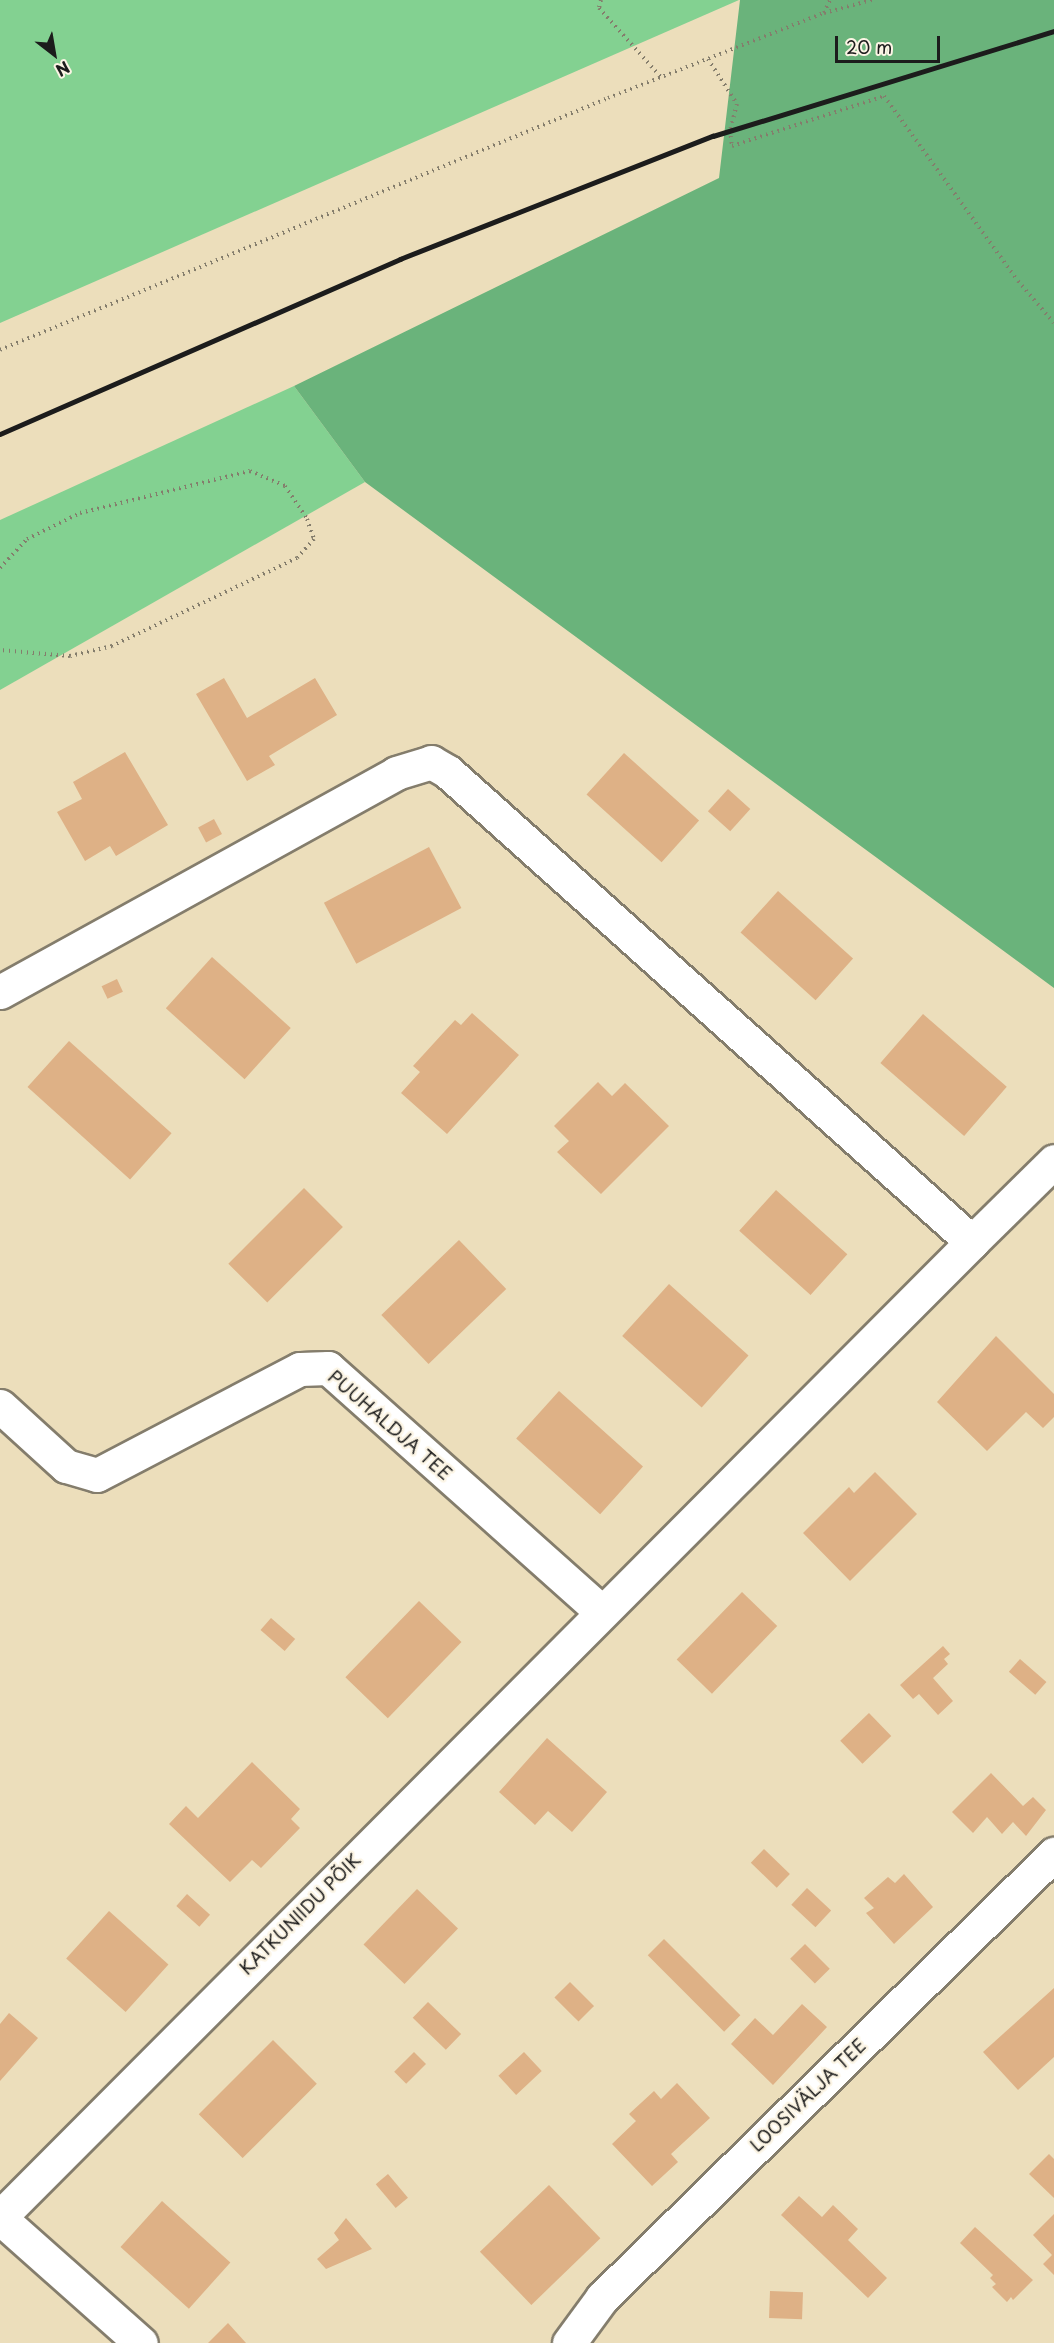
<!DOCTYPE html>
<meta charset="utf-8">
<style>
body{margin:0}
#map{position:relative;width:1054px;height:2343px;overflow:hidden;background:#ecdebb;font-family:"Playpen Sans",sans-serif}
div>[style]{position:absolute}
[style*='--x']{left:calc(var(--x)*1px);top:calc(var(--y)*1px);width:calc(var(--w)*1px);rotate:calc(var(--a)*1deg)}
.green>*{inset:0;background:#83d191}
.forest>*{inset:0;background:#6ab37b}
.building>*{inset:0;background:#deb186;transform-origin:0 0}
.path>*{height:4px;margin-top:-2px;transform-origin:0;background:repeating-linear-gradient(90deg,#847d6c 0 1.5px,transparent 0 6px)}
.roads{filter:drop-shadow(2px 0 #847d6c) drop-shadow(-2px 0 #847d6c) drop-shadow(0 2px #847d6c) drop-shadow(0 -2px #847d6c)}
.minor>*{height:33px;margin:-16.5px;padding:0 16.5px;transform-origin:16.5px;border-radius:16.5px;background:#fff}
.rail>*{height:4.5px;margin:-2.25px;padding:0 2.25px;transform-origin:2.25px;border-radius:2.25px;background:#1c1c1c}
span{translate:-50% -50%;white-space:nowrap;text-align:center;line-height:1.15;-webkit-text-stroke:5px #fcf5e5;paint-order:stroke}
.street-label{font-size:18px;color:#1c1c1c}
.north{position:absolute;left:24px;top:24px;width:60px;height:60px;-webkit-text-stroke:4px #fcf5e5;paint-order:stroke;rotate:149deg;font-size:16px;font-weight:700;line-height:24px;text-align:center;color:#1c1c1c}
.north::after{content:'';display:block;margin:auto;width:21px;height:27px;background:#1c1c1c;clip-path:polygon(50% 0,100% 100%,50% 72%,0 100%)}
.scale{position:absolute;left:835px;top:36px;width:105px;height:27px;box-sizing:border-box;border:3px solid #1c1c1c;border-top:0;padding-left:8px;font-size:18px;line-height:21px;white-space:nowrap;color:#1c1c1c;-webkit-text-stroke:4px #fcf5e5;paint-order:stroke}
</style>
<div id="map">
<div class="green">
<div style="clip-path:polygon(0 0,739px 0,0 323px)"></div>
<div style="clip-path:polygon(294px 386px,365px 482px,0 690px,0 520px)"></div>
</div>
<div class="forest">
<div style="clip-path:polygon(740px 0,1054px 0,1054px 988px,365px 482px,294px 386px,719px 178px)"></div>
</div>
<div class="building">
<div style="clip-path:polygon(224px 678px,247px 718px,315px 678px,337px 715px,269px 756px,275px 765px,247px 781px,196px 694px)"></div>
<div style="clip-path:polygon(125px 752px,168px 825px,116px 856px,110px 846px,85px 861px,57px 812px,82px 799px,73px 782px)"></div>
<div style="left:624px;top:753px;width:101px;height:56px;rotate:42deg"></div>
<div style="left:728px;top:789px;width:30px;height:30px;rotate:42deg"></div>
<div style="left:214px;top:819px;width:17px;height:18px;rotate:62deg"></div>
<div style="left:429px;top:847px;width:69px;height:119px;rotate:62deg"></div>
<div style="left:778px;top:891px;width:101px;height:56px;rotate:42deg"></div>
<div style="left:212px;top:957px;width:106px;height:69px;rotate:42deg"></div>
<div style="left:117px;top:979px;width:14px;height:17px;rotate:65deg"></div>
<div style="clip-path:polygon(472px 1013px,519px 1055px,447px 1134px,401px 1093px,420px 1072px,413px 1066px,455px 1020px,461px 1025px)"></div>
<div style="left:923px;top:1014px;width:111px;height:65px;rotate:41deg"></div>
<div style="left:69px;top:1041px;width:138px;height:62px;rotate:42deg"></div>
<div style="clip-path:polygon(598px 1082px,612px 1096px,625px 1083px,669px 1126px,601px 1194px,557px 1152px,569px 1141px,554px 1126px)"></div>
<div style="left:304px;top:1188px;width:55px;height:107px;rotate:45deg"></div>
<div style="left:776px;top:1190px;width:96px;height:55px;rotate:42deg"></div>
<div style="left:459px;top:1240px;width:68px;height:108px;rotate:46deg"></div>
<div style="left:669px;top:1284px;width:107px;height:70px;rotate:42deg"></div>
<div style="clip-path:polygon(996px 1336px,1054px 1394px,1054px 1417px,1043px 1428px,1026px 1412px,987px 1451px,937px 1402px)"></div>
<div style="left:559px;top:1391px;width:113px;height:64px;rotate:42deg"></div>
<div style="clip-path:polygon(875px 1472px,917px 1514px,850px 1581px,803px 1533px,849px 1487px,854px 1493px)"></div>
<div style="left:742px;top:1592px;width:49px;height:94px;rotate:44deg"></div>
<div style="left:419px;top:1601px;width:59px;height:106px;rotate:44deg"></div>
<div style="left:271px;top:1618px;width:32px;height:16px;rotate:41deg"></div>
<div style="clip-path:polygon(943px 1646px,950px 1654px,944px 1659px,948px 1664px,933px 1678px,953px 1701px,938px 1715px,919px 1694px,913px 1699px,900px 1685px)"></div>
<div style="left:1020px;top:1659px;width:35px;height:17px;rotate:41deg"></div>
<div style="left:869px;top:1713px;width:32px;height:40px;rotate:46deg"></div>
<div style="clip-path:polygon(547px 1738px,607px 1792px,572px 1832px,548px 1811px,535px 1825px,499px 1792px)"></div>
<div style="clip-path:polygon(252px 1762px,300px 1809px,291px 1819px,300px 1828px,261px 1868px,252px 1860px,230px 1882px,169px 1824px,186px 1806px,198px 1818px)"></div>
<div style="clip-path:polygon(991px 1773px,1023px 1806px,1033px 1797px,1046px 1810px,1026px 1836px,1013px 1822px,1002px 1834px,987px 1817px,973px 1833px,952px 1812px)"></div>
<div style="left:764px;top:1849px;width:36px;height:19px;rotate:44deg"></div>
<div style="clip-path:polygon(904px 1874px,933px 1907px,894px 1944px,866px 1913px,874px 1908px,864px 1898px,888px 1877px,895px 1883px)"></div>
<div style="left:807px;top:1888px;width:33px;height:23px;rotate:43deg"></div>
<div style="left:417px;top:1889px;width:57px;height:77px;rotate:44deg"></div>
<div style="left:187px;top:1894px;width:31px;height:16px;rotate:42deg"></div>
<div style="left:109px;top:1911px;width:80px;height:64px;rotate:42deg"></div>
<div style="left:664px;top:1939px;width:108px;height:23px;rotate:45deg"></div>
<div style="left:805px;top:1944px;width:35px;height:21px;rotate:45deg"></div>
<div style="left:570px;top:1982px;width:34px;height:22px;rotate:45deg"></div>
<div style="clip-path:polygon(1054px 1988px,1054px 2057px,1018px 2090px,983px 2052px)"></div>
<div style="left:428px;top:2002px;width:46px;height:22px;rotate:44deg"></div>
<div style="clip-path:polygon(802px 2004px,827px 2027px,773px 2085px,731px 2044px,755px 2018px,773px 2035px)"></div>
<div style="clip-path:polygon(9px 2013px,38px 2038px,0 2081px,0 2024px)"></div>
<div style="left:273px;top:2040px;width:62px;height:105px;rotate:45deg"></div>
<div style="left:414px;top:2052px;width:17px;height:28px;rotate:45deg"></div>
<div style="left:524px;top:2052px;width:26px;height:35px;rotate:47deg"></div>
<div style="clip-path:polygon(677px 2083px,710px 2118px,671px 2154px,678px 2162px,652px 2186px,612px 2144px,636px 2121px,629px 2114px,654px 2091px,661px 2099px)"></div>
<div style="clip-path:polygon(1049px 2154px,1054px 2159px,1054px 2198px,1029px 2174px)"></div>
<div style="left:388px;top:2174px;width:31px;height:16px;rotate:50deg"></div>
<div style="left:549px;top:2185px;width:74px;height:96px;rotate:46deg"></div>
<div style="clip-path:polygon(799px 2196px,822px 2217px,833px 2205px,858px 2229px,848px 2240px,887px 2278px,868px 2298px,781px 2215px)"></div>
<div style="left:162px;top:2201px;width:92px;height:62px;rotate:42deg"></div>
<div style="clip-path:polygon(1054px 2214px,1054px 2275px,1043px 2264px,1052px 2255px,1033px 2235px)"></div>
<div style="clip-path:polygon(346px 2218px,372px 2249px,326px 2269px,317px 2259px,339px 2240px,334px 2233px)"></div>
<div style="clip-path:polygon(975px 2227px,1033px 2280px,1013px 2300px,1011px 2297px,1007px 2302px,992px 2287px,996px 2284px,990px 2278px,993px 2275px,960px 2243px)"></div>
<div style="left:770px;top:2291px;width:33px;height:27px;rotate:2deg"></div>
<div style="clip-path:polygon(228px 2323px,246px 2343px,208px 2343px)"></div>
</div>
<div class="path">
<div style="--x:601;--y:0;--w:8;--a:104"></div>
<div style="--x:599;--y:8;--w:93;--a:48.1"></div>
<div style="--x:824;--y:13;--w:14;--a:-65"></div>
<div style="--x:708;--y:59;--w:54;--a:57.2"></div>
<div style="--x:737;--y:104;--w:27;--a:105"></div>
<div style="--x:730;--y:130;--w:16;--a:83"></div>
<div style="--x:732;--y:146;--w:160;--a:-18.2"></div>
<div style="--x:884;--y:96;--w:228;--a:54.1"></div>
<div style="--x:1018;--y:281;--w:55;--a:49.4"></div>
<div style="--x:0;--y:350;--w:658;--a:-22.51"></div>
<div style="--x:608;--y:98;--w:232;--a:-21.5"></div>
<div style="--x:824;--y:13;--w:50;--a:-15.2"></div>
<div style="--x:0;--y:568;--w:40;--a:-47"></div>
<div style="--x:27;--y:539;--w:59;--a:-26.1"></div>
<div style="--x:80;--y:513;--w:175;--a:-13.9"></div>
<div style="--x:250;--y:471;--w:38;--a:23"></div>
<div style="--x:285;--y:486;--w:40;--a:56"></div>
<div style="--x:307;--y:519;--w:21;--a:71"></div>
<div style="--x:314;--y:539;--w:25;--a:132"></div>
<div style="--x:297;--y:558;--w:205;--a:154.6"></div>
<div style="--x:112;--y:646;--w:43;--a:166.6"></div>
<div style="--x:70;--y:656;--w:70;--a:-175.1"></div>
</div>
<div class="roads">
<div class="minor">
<div style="--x:0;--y:992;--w:453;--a:-28.9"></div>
<div style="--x:396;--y:773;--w:37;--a:-17"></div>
<div style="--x:431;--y:762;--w:20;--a:30"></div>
<div style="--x:448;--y:772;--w:704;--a:41.89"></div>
<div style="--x:972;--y:1242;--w:1377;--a:134.91"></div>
<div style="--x:972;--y:1242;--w:115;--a:-44.6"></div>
<div style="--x:0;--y:1406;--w:89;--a:42.3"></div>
<div style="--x:66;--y:1466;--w:32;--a:16"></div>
<div style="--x:97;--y:1475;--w:229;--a:-27.6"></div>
<div style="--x:300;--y:1369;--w:28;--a:-2"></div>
<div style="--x:328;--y:1368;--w:365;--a:41.7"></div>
<div style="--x:0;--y:2218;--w:188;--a:41.6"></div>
<div style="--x:569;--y:2343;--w:56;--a:-53.7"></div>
<div style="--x:602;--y:2298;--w:634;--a:-44.49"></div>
</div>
</div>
<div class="rail">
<div style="--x:0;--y:434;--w:437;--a:-23.6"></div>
<div style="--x:400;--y:259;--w:336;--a:-21.5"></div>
<div style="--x:713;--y:136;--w:357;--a:-17.1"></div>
</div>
<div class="street-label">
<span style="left:390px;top:1425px;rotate:41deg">PUUHALDJA TEE</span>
<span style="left:300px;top:1914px;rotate:-45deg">KATKUNIIDU PÕIK</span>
<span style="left:808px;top:2095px;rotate:-44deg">LOOSIVÄLJA TEE</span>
</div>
<div class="north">N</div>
<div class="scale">20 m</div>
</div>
